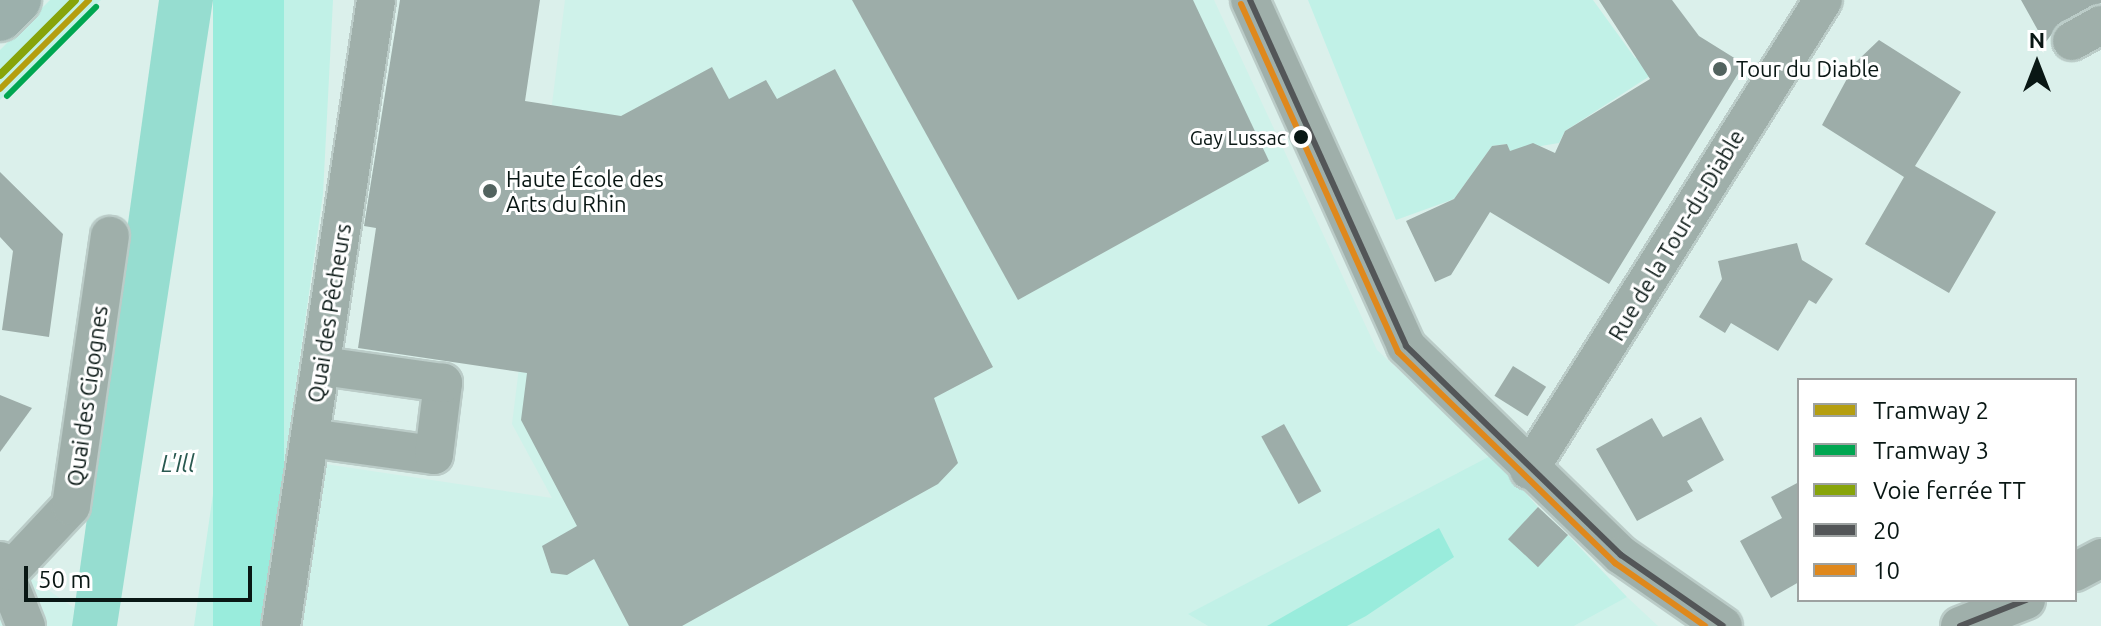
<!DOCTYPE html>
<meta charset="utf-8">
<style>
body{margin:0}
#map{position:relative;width:2101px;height:626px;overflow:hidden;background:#dbf0eb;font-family:Ubuntu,sans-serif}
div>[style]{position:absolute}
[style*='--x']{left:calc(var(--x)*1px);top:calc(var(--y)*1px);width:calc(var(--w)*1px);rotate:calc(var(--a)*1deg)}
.built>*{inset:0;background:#cff2ea}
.green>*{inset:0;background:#c1f1e7}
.forest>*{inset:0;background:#96ddd0}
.water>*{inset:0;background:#99ecdc;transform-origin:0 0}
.building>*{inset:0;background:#9dada9;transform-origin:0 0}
.roads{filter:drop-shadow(2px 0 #bbccc8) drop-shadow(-2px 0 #bbccc8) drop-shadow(0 2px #bbccc8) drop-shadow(0 -2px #bbccc8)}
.minor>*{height:38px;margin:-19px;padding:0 19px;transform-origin:19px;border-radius:19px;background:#9fafaa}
.major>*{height:44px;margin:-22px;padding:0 22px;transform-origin:22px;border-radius:22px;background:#9cb0ac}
.bus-1>*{height:6px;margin:-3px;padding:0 3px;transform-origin:3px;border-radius:3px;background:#535658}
.bus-2>*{height:6px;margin:-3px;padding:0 3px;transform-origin:3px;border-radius:3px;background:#df881c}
.rail-1>*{height:8px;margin:-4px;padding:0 4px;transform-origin:4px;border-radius:4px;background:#87a40a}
.tram-1>*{height:6px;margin:-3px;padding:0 3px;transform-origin:3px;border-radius:3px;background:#b59e10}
.tram-2>*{height:6px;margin:-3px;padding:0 3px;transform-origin:3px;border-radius:3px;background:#00a651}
.dots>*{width:22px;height:22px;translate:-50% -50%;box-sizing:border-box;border:4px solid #fff;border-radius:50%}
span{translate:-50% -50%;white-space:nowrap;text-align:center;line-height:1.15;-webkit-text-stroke:6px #fff;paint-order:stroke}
.bus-label{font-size:20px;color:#091714}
.right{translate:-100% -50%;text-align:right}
.poi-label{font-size:22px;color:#091714}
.left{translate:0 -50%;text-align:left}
.street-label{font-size:22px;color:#091714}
.water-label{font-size:24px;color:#295950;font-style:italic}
.legend{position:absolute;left:1797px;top:378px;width:280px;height:224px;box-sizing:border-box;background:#fff;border:2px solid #9da2a1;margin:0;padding:10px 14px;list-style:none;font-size:24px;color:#091714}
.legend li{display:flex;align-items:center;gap:16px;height:40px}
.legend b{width:40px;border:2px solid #9da2a1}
.north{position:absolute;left:1997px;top:24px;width:80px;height:80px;-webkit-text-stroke:6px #fff;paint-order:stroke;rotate:0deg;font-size:22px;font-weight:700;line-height:32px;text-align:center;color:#091714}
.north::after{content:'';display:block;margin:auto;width:28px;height:36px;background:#091714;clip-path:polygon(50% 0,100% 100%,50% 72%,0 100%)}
.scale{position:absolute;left:24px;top:566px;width:228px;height:36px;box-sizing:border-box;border:4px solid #091714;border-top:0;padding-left:10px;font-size:24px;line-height:28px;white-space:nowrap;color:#091714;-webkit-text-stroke:6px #fff;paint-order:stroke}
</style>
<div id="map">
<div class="built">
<div style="clip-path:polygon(565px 0,1214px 0,1377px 350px,1492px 455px,1189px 614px,1208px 626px,297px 626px,325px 464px,552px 498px,512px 424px)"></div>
<div style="clip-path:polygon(0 556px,74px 608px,72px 626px,0 626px)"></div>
<div style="clip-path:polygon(1627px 597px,1658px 626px,1574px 626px)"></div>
</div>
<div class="green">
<div style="clip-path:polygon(50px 0,101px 0,0 100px,0 50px)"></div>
<div style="clip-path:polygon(284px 0,333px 0,323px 194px,262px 626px,194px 626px)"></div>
<div style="clip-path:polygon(1308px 0,1593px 0,1635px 58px,1641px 55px,1656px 72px,1565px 131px,1559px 143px,1510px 151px,1506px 144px,1492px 146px,1454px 199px,1396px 220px)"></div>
<div style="clip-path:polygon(1492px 455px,1538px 507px,1509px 539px,1568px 535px,1627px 597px,1574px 626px,1208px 626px,1188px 614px)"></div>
</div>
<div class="forest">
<div style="clip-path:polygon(159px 0,213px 0,117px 626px,72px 626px)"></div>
</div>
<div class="water">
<div style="left:213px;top:0;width:71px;height:633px"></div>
<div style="clip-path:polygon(1439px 528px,1454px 557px,1366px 616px,1347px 626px,1267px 626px)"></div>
</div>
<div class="building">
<div style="clip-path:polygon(400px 0,540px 0,525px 101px,621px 116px,712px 67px,729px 99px,766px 80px,777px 99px,835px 69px,993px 367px,934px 398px,958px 463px,938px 484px,682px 626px,629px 626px,594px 559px,567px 575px,551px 573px,542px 546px,577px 526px,521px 420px,527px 373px,358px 348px,376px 228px,364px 226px)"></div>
<div style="clip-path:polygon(852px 0,1193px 0,1269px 161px,1018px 300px)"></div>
<div style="clip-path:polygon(1599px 0,1672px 0,1699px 36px,1744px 64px,1609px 284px,1490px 212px,1451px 275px,1435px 282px,1406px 221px,1454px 199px,1492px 146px,1507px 144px,1510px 151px,1533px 143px,1555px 153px,1565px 131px,1650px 79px)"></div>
<div style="clip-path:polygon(2021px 0,2101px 0,2101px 3px,2061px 22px,2045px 43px)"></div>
<div style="clip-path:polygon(1879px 40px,1961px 92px,1915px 166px,1996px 212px,1949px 293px,1865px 244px,1904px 177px,1822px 125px,1856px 62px)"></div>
<div style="clip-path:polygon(0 172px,63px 234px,49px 337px,2px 330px,13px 251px,0 237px)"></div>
<div style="clip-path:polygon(1797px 243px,1802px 260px,1833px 279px,1816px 304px,1809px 300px,1778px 351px,1731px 323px,1725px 333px,1699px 317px,1722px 279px,1718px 261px)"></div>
<div style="left:1513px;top:366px;width:39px;height:35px;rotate:32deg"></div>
<div style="clip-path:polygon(0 395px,32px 408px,0 452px)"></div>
<div style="clip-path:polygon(1701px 417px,1724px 460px,1687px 481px,1693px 491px,1637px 521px,1596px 449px,1652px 418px,1663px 437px)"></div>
<div style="left:1284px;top:424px;width:77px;height:26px;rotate:61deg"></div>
<div style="clip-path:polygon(1799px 482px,1799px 582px,1771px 598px,1740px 541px,1782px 518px,1771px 497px)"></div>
<div style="left:1538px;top:507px;width:41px;height:44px;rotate:43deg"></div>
</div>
<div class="roads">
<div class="minor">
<div style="--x:1250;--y:0;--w:380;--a:65.7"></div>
<div style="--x:1406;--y:346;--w:300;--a:44.2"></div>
<div style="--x:1621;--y:555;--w:124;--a:34.8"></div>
<div style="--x:2072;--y:41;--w:33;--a:-29"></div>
<div style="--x:310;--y:438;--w:125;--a:7.8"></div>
<div style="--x:434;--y:455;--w:73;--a:-82.9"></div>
<div style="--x:443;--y:383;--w:122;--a:-172"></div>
<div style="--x:1529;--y:470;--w:554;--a:-57.97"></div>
<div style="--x:0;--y:561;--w:70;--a:68.2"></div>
<div style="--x:10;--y:571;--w:89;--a:-46.8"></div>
<div style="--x:71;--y:506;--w:273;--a:-81.8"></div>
<div style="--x:2075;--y:572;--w:30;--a:-28"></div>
<div style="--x:281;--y:626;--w:633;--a:-81.37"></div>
<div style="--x:1960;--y:626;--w:71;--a:-21.5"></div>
</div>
<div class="major">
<div style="--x:0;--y:19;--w:27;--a:-45"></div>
</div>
</div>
<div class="bus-1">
<div style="--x:1250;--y:0;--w:380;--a:65.7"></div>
<div style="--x:1406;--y:346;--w:300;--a:44.2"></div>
<div style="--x:1621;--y:555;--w:124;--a:34.8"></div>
<div style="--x:1960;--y:626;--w:71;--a:-21.5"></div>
</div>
<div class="bus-2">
<div style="--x:1241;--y:4;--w:382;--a:65.7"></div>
<div style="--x:1398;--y:352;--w:303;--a:44.2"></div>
<div style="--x:1615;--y:563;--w:110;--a:35"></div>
</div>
<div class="rail-1">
<div style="--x:0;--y:75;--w:106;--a:-45"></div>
</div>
<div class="tram-1">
<div style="--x:0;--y:89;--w:126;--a:-45"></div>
</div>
<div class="tram-2">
<div style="--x:7;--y:96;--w:126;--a:-45"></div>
</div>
<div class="dots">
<div style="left:1720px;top:69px;background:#52635f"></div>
<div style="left:1301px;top:137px;background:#091714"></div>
<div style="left:490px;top:191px;background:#52635f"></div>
</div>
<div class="bus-label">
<span class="right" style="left:1286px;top:137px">Gay Lussac</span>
</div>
<div class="poi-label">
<span class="left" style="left:1736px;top:69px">Tour du Diable</span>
<span class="left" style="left:506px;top:191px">Haute École des<br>Arts du Rhin</span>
</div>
<div class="street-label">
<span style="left:1676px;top:235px;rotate:-59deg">Rue de la Tour-du-Diable</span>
<span style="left:329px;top:313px;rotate:-81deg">Quai des Pêcheurs</span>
<span style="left:87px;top:396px;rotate:-82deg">Quai des Cigognes</span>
</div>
<div class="water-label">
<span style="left:178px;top:464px">L'Ill</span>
</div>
<ul class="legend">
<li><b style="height:10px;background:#b59e10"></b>Tramway 2</li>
<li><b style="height:10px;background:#00a651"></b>Tramway 3</li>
<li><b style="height:10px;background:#87a40a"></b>Voie ferrée TT</li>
<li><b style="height:10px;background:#535658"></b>20</li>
<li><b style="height:10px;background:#df881c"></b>10</li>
</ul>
<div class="north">N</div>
<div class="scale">50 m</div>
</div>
